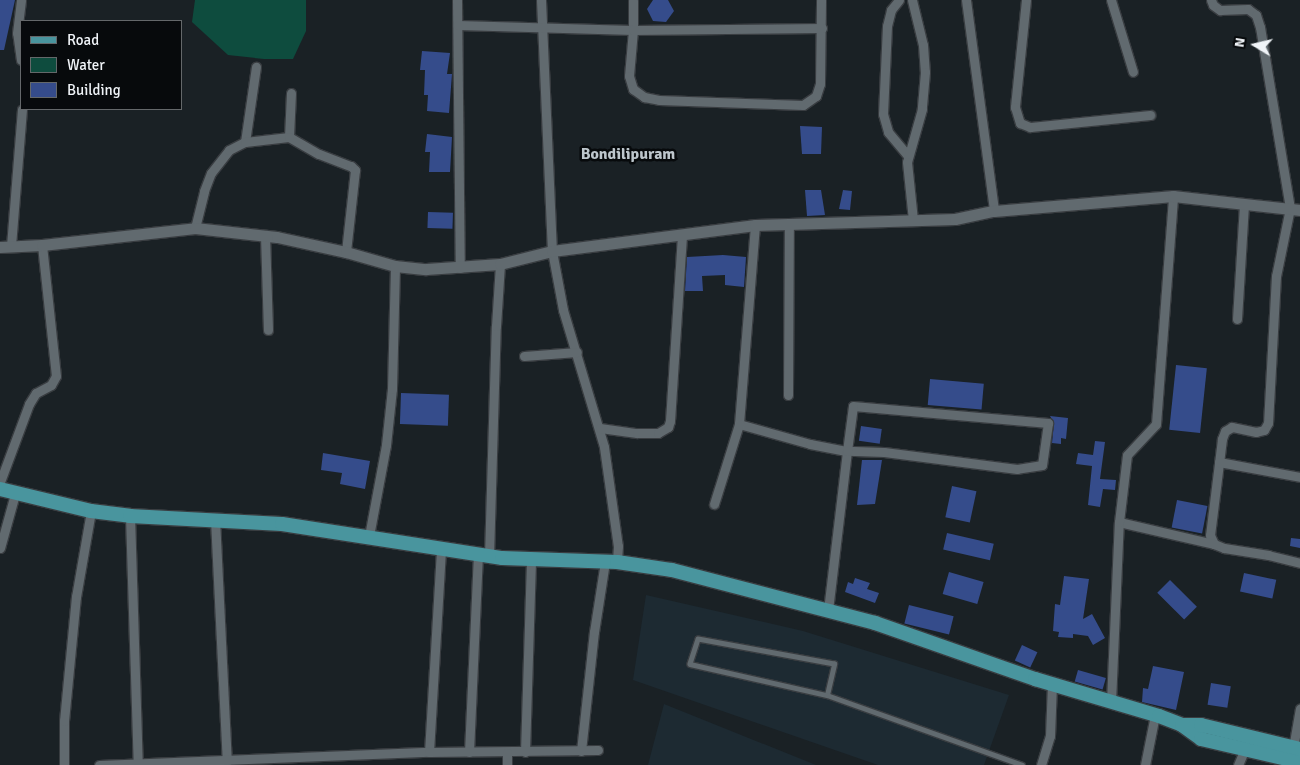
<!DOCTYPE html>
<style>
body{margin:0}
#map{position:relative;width:1300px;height:765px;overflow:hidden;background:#1a2125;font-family:Signika,sans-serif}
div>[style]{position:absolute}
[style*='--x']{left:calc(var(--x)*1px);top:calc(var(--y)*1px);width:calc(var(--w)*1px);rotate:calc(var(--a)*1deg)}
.built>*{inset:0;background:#1d2a32}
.water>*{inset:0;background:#0e4c3e}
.building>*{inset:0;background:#354c8b;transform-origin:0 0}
.roads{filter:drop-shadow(1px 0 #393d41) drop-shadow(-1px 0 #393d41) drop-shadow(0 1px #393d41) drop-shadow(0 -1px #393d41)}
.service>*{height:4.5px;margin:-2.25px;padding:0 2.25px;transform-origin:2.25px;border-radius:2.25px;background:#616a6f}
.minor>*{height:9px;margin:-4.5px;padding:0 4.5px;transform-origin:4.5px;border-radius:4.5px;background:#616a6f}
.tertiary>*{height:11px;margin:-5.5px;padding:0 5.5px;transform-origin:5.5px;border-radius:5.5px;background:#616a6f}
.primary>*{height:14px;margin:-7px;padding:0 7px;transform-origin:7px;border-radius:7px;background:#49959e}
span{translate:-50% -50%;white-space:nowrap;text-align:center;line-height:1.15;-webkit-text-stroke:5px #070a0c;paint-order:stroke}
.neighbourhood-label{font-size:16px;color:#bdc6cc;font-weight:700}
.legend{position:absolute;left:20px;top:20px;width:162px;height:90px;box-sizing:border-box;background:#070a0c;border:1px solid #64686a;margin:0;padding:6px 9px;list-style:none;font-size:15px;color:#f0f4f8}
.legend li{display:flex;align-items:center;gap:10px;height:25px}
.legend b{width:25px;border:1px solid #64686a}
.north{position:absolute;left:1230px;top:20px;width:50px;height:50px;-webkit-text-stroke:4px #070a0c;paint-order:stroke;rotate:279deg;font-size:14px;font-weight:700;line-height:20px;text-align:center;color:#f0f4f8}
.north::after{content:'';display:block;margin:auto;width:18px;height:22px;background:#f0f4f8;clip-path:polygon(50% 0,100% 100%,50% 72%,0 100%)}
</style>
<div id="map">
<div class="built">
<div style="clip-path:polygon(646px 595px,803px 631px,1009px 695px,984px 765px,878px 765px,633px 680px)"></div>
<div style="clip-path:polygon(664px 704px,816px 765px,648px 765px)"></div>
</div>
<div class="water">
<div style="clip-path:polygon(195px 0,306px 0,306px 31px,293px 59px,264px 59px,228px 55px,192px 22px)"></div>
</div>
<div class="building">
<div style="clip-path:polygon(0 0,15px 0,4px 50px,0 50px)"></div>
<div style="clip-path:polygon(653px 0,668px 0,674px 11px,666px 22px,653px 21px,647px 9px)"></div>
<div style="clip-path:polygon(422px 51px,450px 53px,447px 74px,452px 74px,449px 113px,427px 111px,428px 95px,424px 95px,425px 70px,420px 70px)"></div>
<div style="clip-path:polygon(800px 126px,822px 127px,821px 154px,802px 154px)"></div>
<div style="clip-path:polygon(427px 134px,452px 137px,450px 172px,429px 172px,430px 152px,425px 152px)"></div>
<div style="clip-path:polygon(805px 190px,821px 190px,825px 215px,807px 216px)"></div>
<div style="clip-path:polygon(843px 190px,852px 191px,850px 210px,839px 209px)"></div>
<div style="left:428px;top:212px;width:25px;height:16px;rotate:2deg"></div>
<div style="clip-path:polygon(723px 255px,746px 257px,744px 287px,725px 285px,725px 275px,702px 276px,703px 291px,685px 291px,687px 257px)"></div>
<div style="left:1176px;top:365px;width:31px;height:65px;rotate:6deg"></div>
<div style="left:930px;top:379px;width:54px;height:26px;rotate:5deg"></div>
<div style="left:401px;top:393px;width:48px;height:31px;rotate:2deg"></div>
<div style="clip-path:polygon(1050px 416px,1068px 418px,1066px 439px,1061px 438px,1061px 444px,1052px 443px,1054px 423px)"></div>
<div style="left:861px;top:426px;width:21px;height:15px;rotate:8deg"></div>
<div style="clip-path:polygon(1095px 441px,1105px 442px,1100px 479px,1116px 480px,1115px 490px,1103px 489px,1100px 507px,1088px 505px,1092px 466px,1076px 464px,1078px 453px,1093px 455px)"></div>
<div style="clip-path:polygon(323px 453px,370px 461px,365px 489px,340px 484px,342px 473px,321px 470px)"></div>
<div style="clip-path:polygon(862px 460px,882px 460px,875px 504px,857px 505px)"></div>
<div style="left:952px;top:486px;width:25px;height:32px;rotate:12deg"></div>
<div style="left:1177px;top:500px;width:31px;height:28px;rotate:11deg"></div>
<div style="left:947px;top:533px;width:48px;height:17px;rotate:13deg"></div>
<div style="clip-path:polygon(1291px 538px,1300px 539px,1300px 548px,1290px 546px)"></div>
<div style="left:949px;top:572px;width:36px;height:23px;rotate:16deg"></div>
<div style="left:1244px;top:573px;width:33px;height:19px;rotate:12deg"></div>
<div style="clip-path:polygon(1064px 576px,1089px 579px,1083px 619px,1092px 614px,1105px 638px,1093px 645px,1088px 636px,1073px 634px,1073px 638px,1058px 637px,1059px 632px,1053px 631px,1055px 604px,1060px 605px)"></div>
<div style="clip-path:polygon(855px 578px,870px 583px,867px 589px,879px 593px,875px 603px,845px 592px,848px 582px,853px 584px)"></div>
<div style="left:1170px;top:580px;width:38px;height:18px;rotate:45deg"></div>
<div style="left:909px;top:605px;width:46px;height:19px;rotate:14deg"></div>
<div style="left:1022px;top:645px;width:17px;height:17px;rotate:25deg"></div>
<div style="clip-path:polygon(1153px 666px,1184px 672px,1176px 710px,1142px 702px,1143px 688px,1148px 689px)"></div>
<div style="left:1078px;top:670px;width:29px;height:12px;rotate:16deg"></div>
<div style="left:1211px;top:683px;width:20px;height:22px;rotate:9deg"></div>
</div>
<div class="roads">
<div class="service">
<div style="--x:827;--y:695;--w:32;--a:-77"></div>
<div style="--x:834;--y:664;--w:138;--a:-169.6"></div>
<div style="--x:698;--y:639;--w:26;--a:108"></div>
<div style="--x:690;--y:664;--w:140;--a:12.8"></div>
<div style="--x:827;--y:695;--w:207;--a:19.7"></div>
</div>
<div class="minor">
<div style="--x:457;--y:0;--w:268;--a:89.4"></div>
<div style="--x:541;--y:0;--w:251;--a:87.5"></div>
<div style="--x:552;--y:251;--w:60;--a:79.4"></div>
<div style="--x:563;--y:310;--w:143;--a:73.3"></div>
<div style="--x:604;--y:447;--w:100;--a:82"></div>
<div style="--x:618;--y:546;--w:16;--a:94"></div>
<div style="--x:633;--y:0;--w:30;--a:90"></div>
<div style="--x:633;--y:30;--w:46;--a:95"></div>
<div style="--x:629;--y:76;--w:14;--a:73"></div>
<div style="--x:633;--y:89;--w:14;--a:36"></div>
<div style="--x:644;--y:97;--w:15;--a:11"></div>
<div style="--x:659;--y:100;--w:144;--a:2"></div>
<div style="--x:803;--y:105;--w:16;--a:-35"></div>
<div style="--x:816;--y:96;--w:13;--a:-72"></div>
<div style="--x:820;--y:84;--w:84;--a:-89.3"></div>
<div style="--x:899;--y:0;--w:13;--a:129"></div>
<div style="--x:891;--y:10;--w:16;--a:104"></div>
<div style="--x:887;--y:26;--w:88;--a:92.6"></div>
<div style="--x:883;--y:114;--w:19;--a:74"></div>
<div style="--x:888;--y:132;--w:31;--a:50"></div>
<div style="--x:912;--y:0;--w:46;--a:76.3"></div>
<div style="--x:923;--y:45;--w:27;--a:86"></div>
<div style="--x:925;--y:72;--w:37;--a:95"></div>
<div style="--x:922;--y:109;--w:55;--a:105.8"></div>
<div style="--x:907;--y:162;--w:58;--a:84.1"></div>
<div style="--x:966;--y:0;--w:213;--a:82.4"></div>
<div style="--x:1026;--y:0;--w:108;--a:95.9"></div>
<div style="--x:1015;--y:107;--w:17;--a:73"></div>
<div style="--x:1020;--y:123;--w:11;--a:22"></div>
<div style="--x:1030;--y:127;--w:121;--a:-5.7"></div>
<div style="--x:1111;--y:0;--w:75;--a:73"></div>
<div style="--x:1211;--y:0;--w:5;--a:68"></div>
<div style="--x:1213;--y:5;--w:9;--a:36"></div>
<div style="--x:1220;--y:10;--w:28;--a:-2"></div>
<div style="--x:1248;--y:9;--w:10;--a:37"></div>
<div style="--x:1256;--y:15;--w:13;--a:72"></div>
<div style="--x:1260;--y:27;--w:183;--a:80.6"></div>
<div style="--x:1290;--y:208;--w:69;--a:101.6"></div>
<div style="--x:1276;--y:276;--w:147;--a:93.1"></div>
<div style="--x:1268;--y:423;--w:8;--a:120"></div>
<div style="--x:1264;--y:430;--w:8;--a:166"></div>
<div style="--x:1256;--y:432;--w:25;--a:-168"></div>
<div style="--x:1232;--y:427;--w:8;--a:150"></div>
<div style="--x:1225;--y:431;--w:9;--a:111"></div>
<div style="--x:1222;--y:439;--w:97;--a:97.1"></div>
<div style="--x:1210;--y:535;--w:10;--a:66"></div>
<div style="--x:1214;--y:544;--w:11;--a:22"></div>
<div style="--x:1224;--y:548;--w:45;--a:9"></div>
<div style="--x:1268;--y:555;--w:33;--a:14"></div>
<div style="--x:458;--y:25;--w:175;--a:1.6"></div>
<div style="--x:633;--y:30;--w:189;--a:-0.6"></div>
<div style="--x:21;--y:60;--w:27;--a:-98"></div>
<div style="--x:17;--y:33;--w:33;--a:-83"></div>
<div style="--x:289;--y:137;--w:44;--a:-87.4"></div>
<div style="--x:245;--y:142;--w:76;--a:-81.7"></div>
<div style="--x:755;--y:225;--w:200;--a:94.6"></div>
<div style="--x:739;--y:424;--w:74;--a:15.7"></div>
<div style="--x:810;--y:444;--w:38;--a:11"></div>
<div style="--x:847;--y:451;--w:160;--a:96.8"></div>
<div style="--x:195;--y:228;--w:38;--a:-76"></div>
<div style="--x:204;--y:191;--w:19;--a:-69"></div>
<div style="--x:211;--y:173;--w:29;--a:-52"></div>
<div style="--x:229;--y:150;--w:18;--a:-27"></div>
<div style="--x:245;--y:142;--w:44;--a:-6.5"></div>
<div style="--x:289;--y:137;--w:34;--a:30"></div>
<div style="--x:319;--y:154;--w:34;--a:21"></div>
<div style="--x:351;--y:166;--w:6;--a:45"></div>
<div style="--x:355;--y:170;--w:82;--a:96.3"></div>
<div style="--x:265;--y:235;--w:95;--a:88.2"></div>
<div style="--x:11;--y:246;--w:137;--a:-85.4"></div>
<div style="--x:1237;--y:319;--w:116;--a:-86.5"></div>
<div style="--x:524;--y:356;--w:53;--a:-4.3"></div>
<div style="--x:788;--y:395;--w:172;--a:-89.7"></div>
<div style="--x:853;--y:406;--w:196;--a:5"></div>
<div style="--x:1048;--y:423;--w:42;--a:98.1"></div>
<div style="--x:1042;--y:465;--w:25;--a:171"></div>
<div style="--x:1017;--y:469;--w:134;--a:-172.7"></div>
<div style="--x:884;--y:452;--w:37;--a:-178"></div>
<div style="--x:847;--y:451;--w:45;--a:-82.4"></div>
<div style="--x:600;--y:428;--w:37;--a:8"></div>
<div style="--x:637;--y:433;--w:21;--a:0"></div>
<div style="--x:658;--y:433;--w:12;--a:-31"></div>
<div style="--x:668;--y:427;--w:6;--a:-72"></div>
<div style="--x:670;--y:421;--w:185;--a:-86.3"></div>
<div style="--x:1219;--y:462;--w:82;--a:10.5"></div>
<div style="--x:0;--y:482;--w:83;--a:-69.6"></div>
<div style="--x:29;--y:404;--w:13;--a:-58"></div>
<div style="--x:36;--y:393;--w:17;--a:-28"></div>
<div style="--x:51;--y:385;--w:10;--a:-61"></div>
<div style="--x:56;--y:376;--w:132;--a:-96.1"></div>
<div style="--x:714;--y:504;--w:84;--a:-72.6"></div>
<div style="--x:130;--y:516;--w:249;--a:88.2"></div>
<div style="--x:215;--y:519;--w:242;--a:87.2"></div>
<div style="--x:1119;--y:522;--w:98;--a:13"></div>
<div style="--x:369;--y:536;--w:93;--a:-79.4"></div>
<div style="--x:386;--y:445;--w:56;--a:-83.9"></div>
<div style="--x:392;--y:389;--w:123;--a:-88.6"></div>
<div style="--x:0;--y:548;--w:56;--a:-74.5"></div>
<div style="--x:489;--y:556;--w:230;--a:-88.3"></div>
<div style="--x:496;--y:326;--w:62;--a:-86.3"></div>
<div style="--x:1111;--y:702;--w:180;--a:-87.5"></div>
<div style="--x:1119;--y:522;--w:67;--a:-83.2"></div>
<div style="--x:1127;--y:455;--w:42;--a:-46.9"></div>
<div style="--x:1156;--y:424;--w:229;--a:-85.7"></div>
<div style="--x:1293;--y:748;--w:40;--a:-80"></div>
<div style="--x:581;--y:751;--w:120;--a:-83.8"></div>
<div style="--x:594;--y:632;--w:71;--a:-81.1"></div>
<div style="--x:429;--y:752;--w:203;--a:-86.6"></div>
<div style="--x:469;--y:752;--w:197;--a:-87.4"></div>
<div style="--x:525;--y:752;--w:193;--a:-88.2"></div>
<div style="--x:64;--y:765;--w:44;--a:-90"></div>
<div style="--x:64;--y:721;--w:125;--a:-84.5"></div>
<div style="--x:76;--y:597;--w:87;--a:-80.1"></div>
<div style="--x:99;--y:765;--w:330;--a:-2.3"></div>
<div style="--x:429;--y:752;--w:169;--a:-0.7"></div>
<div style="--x:507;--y:765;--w:12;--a:-90"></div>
<div style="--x:1041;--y:765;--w:30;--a:-73"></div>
<div style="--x:1050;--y:736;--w:53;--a:-87.8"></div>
<div style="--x:1145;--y:765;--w:51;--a:-78.7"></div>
<div style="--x:1238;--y:765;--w:15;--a:-67"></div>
</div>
<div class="tertiary">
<div style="--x:0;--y:247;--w:42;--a:-2.7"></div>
<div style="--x:42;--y:245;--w:154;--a:-6.3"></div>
<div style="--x:195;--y:228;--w:82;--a:6.3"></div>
<div style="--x:277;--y:237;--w:71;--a:12.3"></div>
<div style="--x:346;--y:252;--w:51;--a:15.9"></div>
<div style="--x:395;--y:266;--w:31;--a:6"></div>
<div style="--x:426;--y:269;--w:74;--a:-3.9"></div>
<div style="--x:500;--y:264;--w:54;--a:-14"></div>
<div style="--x:552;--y:251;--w:205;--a:-7.3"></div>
<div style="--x:755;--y:225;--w:200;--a:-1.7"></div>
<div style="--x:955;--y:219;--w:40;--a:-12"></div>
<div style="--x:994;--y:211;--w:180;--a:-4.8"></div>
<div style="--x:1173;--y:196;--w:128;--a:6.3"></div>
</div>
<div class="primary">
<div style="--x:0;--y:489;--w:94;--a:13.6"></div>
<div style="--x:91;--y:511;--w:39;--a:7"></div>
<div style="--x:130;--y:516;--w:152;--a:3"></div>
<div style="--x:282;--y:524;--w:223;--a:8.8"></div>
<div style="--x:502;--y:558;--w:115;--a:2"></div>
<div style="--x:617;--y:562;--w:56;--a:8.3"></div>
<div style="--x:672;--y:570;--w:210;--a:14.6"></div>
<div style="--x:875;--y:623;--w:170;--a:19.3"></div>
<div style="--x:1035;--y:679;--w:129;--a:16.6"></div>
<div style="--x:1159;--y:716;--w:25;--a:21"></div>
<div style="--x:1182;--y:725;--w:24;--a:36"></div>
<div style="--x:1201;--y:739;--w:102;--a:13.1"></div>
<div style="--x:1182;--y:725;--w:19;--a:0"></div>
<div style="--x:1201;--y:725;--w:102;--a:13.6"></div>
</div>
</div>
<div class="neighbourhood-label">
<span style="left:628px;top:154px">Bondilipuram</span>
</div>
<ul class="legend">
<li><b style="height:6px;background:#49959e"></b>Road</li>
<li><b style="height:14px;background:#0e4c3e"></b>Water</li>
<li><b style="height:14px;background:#354c8b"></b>Building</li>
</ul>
<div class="north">N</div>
</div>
